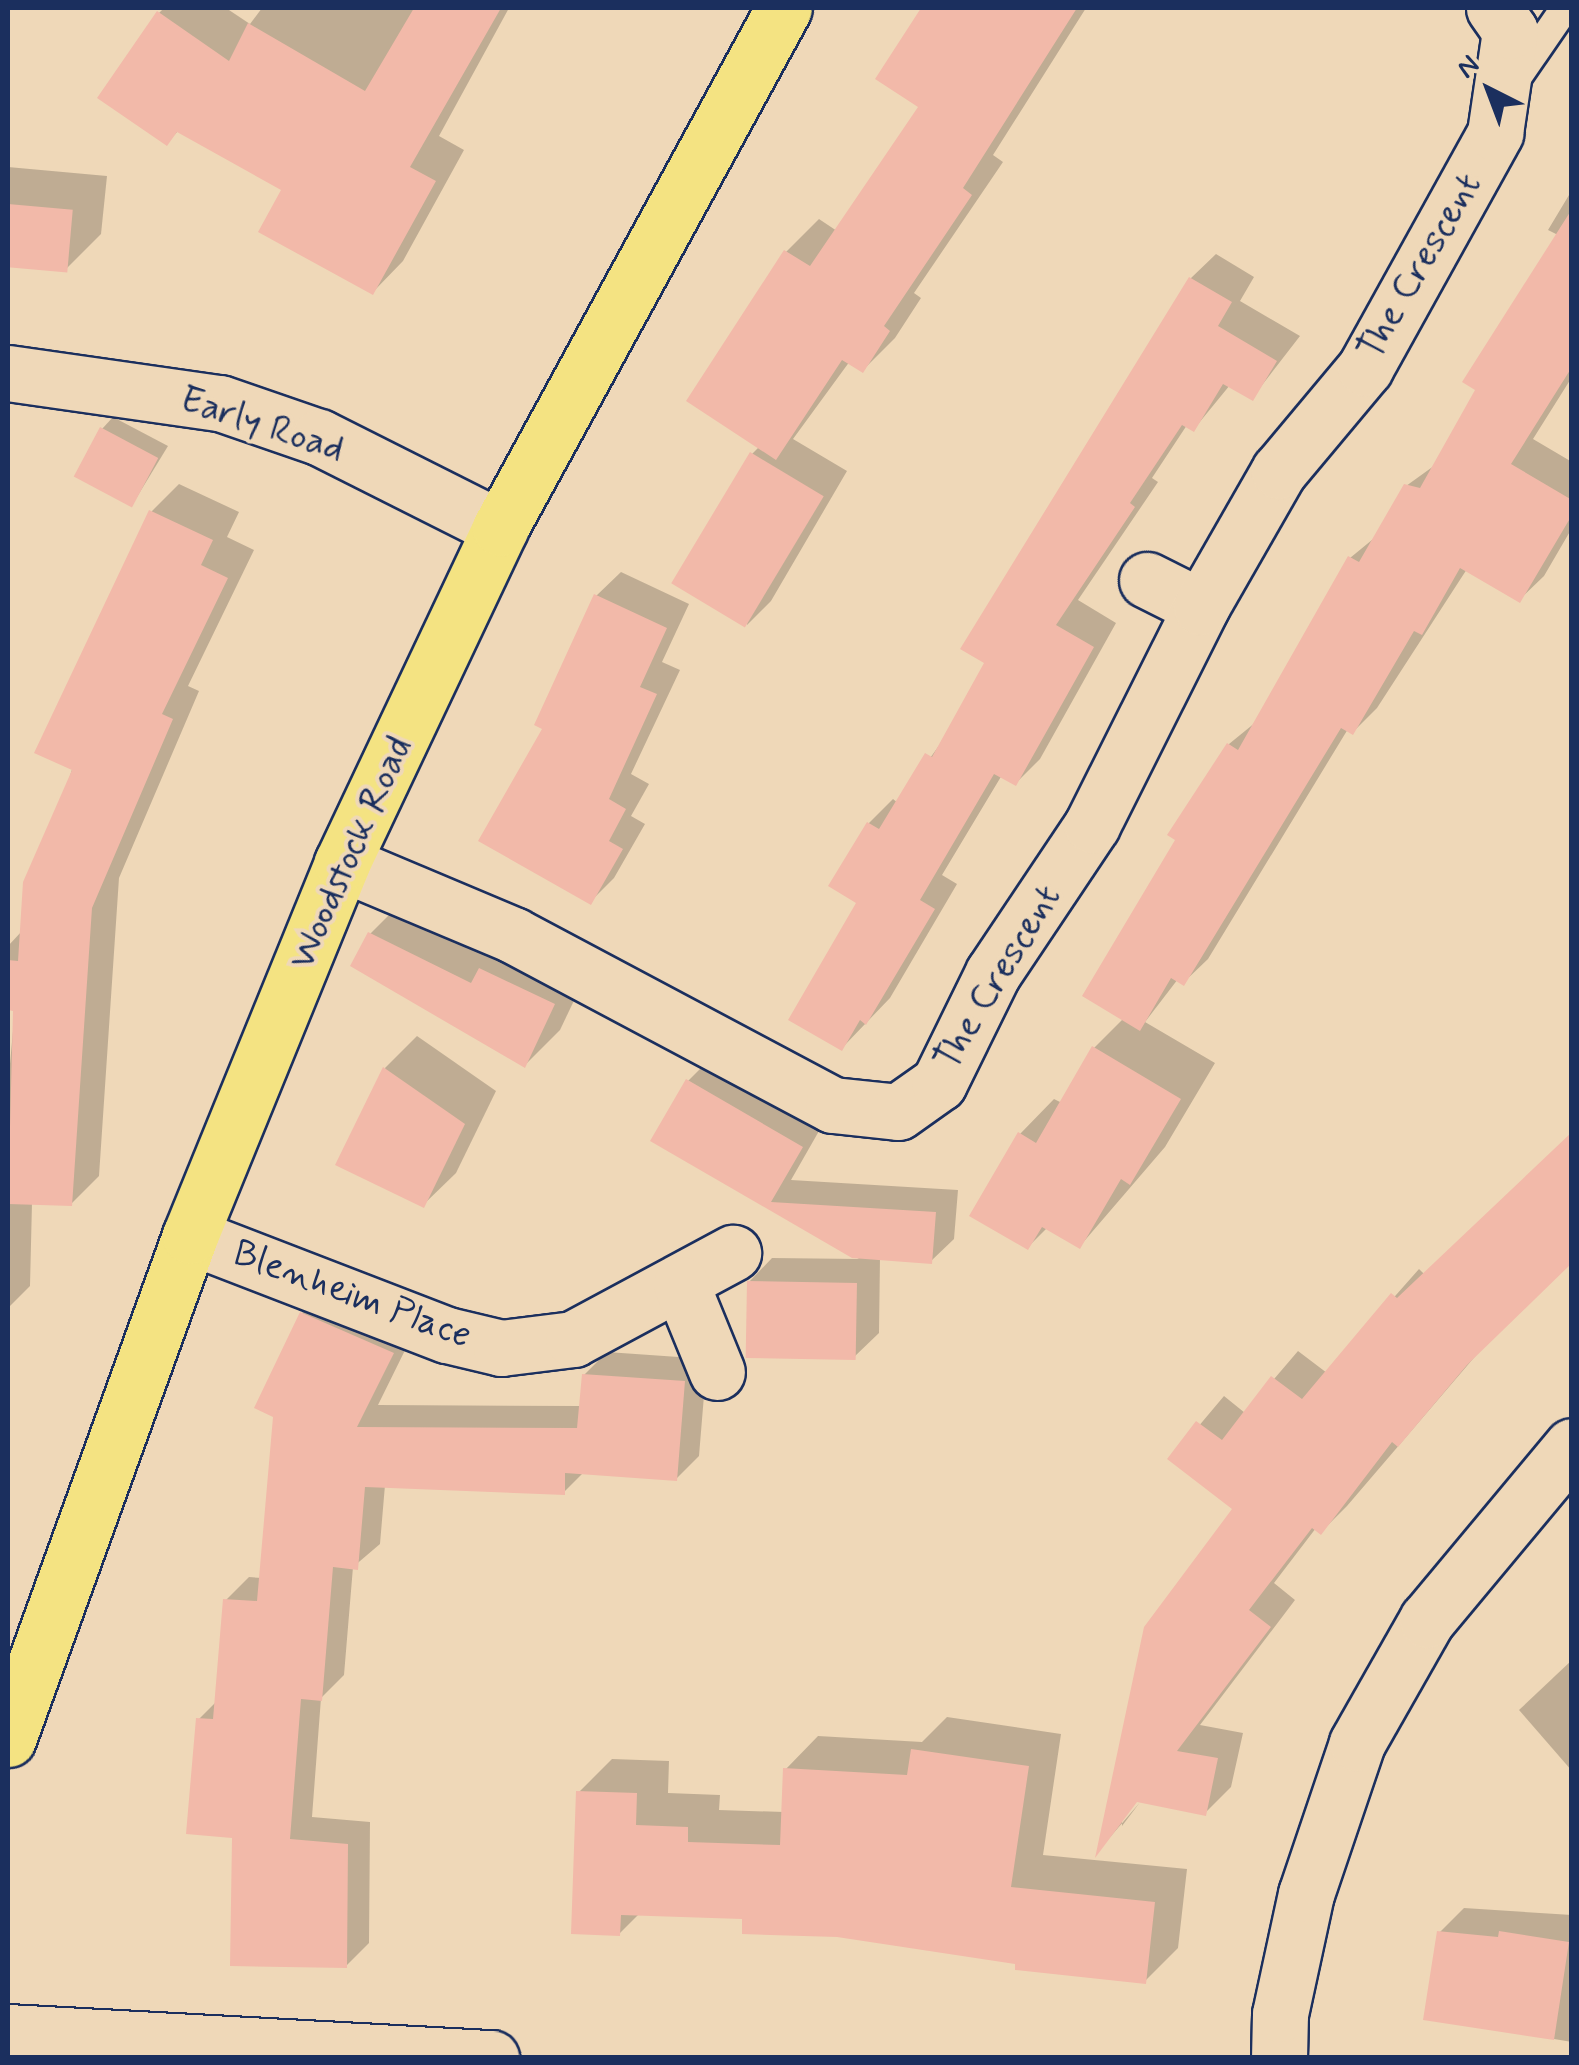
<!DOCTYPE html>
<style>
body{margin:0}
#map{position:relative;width:1579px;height:2065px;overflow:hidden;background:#efd8b8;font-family:Mynerve,sans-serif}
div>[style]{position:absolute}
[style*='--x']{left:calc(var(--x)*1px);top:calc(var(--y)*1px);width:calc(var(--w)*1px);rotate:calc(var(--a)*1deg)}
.shadow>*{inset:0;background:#0003}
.building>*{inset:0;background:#f2b9a9;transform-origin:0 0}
.roads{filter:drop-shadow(2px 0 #1b2f5e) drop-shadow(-2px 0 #1b2f5e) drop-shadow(0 2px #1b2f5e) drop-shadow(0 -2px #1b2f5e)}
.lane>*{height:28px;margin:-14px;padding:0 14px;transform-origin:14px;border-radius:14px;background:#efd8b8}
.street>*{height:55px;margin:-27.5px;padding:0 27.5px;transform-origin:27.5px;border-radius:27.5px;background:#efd8b8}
.primary>*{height:55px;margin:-27.5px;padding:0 27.5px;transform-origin:27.5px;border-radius:27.5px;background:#f4e382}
span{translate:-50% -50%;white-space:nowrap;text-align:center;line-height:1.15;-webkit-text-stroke:8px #efd8b8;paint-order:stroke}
.street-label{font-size:38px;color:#1b2f5e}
.frame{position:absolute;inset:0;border:10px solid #1b2f5e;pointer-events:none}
.north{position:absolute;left:1439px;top:40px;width:100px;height:100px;-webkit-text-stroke:8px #efd8b8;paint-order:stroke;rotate:318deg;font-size:28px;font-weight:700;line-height:40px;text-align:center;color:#1b2f5e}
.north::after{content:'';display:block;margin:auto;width:35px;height:45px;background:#1b2f5e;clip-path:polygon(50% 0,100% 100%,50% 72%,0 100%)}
</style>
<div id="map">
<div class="shadow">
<div style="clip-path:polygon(164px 8px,226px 8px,250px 24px,262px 8px,509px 8px,439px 136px,464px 150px,403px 261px,373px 292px,284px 188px,179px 130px,167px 143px,159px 13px)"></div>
<div style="clip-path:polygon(923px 8px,1086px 8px,993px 155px,1003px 162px,914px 293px,921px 298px,895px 338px,863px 370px,850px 361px,793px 439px,847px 471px,771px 601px,747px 625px,752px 454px,760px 446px,786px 252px,819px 219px,837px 231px,921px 106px,878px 78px)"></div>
<div style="clip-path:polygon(8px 167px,107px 176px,101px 234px,66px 269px,8px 264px)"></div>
<div style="clip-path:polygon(1572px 190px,1572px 377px,1533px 439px,1572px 462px,1572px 528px,1544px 576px,1519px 600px,1467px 569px,1377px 708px,1353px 732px,1348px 729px,1208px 959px,1183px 983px,1178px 979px,1145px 1022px,1215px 1063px,1165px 1147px,1080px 1246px,1048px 1227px,1028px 1247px,1020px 1134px,1054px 1099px,1062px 1103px,1094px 1048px,1124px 1018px,1179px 840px,1170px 834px,1229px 744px,1256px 722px,1350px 558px,1378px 535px,1406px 486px,1438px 463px,1558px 235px,1548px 230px)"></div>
<div style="clip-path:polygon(1216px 254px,1254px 277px,1240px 301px,1300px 336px,1252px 398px,1230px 385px,1194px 429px,1187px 425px,1152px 478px,1158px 482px,1078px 600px,1116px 623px,1040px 759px,1016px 783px,1002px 775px,942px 875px,957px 884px,890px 998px,842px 1048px,869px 823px,893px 799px,898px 803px,948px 733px,1191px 278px)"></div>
<div style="clip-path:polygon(113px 417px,168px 446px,132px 505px,102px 429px)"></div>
<div style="clip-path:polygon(179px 484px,239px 512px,227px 537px,254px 550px,188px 686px,199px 691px,119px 878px,99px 1176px,71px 1204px,32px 1203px,30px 1286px,8px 1308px,8px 1086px,15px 1009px,8px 1008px,8px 946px,22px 931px,152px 511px)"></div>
<div style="clip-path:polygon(621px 572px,689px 604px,662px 662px,680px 670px,631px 774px,649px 784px,631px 816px,645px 824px,614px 878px,590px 902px,546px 727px,596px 596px)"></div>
<div style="clip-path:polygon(405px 899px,589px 969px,560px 1030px,525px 1065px,370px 934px)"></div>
<div style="clip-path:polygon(417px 1036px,496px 1091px,456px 1173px,423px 1205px,385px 1068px)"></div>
<div style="clip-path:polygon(711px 1058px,823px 1124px,791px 1180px,958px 1190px,954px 1239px,931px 1261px,880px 1258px,879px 1333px,854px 1357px,748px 1283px,772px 1258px,859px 1259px,653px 1140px,688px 1081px)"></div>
<div style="clip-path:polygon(evenodd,1419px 1269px,1490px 1339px,1347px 1506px,1321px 1532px,1316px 1528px,1274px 1583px,1295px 1600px,1200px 1725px,1243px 1733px,1231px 1787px,1205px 1813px,1142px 1800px,1099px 1850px,1235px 1509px,1171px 1459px,1224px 1396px,1245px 1413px,1298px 1351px,1327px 1373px,1419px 1269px,1143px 1790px,1147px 1793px,1122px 1826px,1122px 1818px,1143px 1790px)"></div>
<div style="clip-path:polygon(325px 1290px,415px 1330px,378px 1405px,581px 1406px,584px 1375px,607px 1352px,707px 1359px,699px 1456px,676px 1479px,584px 1472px,564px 1492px,385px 1485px,380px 1544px,353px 1567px,344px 1675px,321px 1698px,312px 1817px,370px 1822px,369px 1943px,346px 1966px,235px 1836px,199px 1719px,217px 1701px,226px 1600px,249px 1577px,262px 1578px,302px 1313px)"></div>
<div style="clip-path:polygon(1572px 1660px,1572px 1771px,1519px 1710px)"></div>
<div style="clip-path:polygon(947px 1717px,1061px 1734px,1043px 1855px,1187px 1869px,1178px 1948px,1145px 1981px,745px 1916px,640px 1913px,619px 1934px,579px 1792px,612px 1759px,669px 1761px,668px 1793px,720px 1795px,719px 1810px,784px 1812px,785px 1770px,818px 1736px,922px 1742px)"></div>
<div style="clip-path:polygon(1464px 1908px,1572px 1915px,1572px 2042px,1426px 2018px,1440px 1932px)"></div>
</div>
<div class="building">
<div style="clip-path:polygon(414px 8px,501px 8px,410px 167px,436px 181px,373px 295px,258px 232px,281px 190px,177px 132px,167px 146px,97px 98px,157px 11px,229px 61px,248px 23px,365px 91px)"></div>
<div style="clip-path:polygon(921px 8px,1077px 8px,963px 188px,972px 195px,884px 326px,890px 331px,863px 373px,842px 360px,776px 460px,686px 401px,784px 250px,810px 266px,918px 107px,875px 79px)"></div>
<div style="left:8px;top:204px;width:65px;height:63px;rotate:5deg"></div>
<div style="clip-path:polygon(1572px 209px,1572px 367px,1511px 464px,1572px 500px,1572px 515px,1520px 603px,1460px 568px,1422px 635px,1414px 631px,1353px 735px,1341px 728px,1184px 986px,1171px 978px,1140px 1031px,1082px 996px,1175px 840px,1167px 835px,1227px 743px,1238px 750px,1348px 556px,1359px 562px,1404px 484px,1420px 488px,1475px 390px,1462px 382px)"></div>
<div style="clip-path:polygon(1189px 277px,1232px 302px,1218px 326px,1277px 361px,1253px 401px,1223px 384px,1194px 432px,1182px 425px,1130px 503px,1135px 507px,1056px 625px,1094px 647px,1016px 786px,994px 774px,920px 900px,935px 909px,866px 1025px,860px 1020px,842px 1051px,788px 1020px,856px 903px,828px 886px,867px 822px,879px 829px,925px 753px,932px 757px,984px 663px,960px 649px)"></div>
<div style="left:100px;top:427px;width:66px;height:56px;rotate:28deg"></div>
<div style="left:750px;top:452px;width:86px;height:153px;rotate:31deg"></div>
<div style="clip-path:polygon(149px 510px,213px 540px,201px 565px,228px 578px,162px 714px,173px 719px,92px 908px,72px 1206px,8px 1204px,13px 1011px,8px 1010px,8px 960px,18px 961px,23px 882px,72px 770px,34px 753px)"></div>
<div style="clip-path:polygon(594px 594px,667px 628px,640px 687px,657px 694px,609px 799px,626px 809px,609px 841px,623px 849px,591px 905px,478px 841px,542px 729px,534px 725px)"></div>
<div style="clip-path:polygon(368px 932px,471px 983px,479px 968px,555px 1004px,525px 1068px,350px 966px)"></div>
<div style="clip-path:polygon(1092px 1046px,1181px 1099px,1130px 1185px,1121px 1179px,1080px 1249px,1042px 1227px,1028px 1250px,969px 1216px,1018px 1132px,1036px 1143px)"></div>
<div style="clip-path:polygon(383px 1067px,465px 1124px,424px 1208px,335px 1165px)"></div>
<div style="clip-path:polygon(686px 1079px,803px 1147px,771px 1202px,936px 1212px,932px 1264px,852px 1258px,650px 1141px)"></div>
<div style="clip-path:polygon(1572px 1132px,1572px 1263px,1467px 1365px,1398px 1447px,1392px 1442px,1321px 1535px,1312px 1528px,1249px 1610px,1271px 1627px,1177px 1751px,1218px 1758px,1206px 1816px,1137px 1802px,1095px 1858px,1144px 1627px,1232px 1509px,1167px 1459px,1196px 1421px,1222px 1440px,1271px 1376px,1302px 1399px,1391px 1293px,1397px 1298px)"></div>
<div style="left:747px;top:1281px;width:110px;height:77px;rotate:1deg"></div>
<div style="clip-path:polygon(300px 1312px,394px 1353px,357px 1427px,577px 1428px,582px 1374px,685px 1381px,677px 1481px,565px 1473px,565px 1495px,365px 1487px,358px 1570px,333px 1567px,322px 1701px,301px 1699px,290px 1839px,348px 1844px,347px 1968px,230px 1966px,232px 1838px,186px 1834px,196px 1718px,213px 1719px,223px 1599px,257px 1601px,273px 1417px,254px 1408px)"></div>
<div style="clip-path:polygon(911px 1749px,1029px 1766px,1011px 1887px,1155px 1902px,1146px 1984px,1015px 1970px,1015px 1964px,837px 1937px,742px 1934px,742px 1919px,621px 1915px,620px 1936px,571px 1934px,576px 1791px,637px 1793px,636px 1825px,688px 1827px,688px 1842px,780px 1845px,783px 1768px,907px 1775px)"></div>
<div style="clip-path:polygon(1437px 1931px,1498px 1937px,1499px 1931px,1569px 1942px,1554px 2040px,1423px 2020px)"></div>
</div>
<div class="roads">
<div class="lane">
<div style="--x:1514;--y:82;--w:90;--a:-55.4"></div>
</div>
<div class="street">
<div style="--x:8;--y:373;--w:214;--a:8.1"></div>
<div style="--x:220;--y:403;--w:105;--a:19"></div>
<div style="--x:319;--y:437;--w:203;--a:26.7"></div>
<div style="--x:1147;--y:580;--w:60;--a:26.6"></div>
<div style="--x:342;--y:863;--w:186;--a:22.8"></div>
<div style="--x:513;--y:935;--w:362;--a:28"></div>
<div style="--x:833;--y:1105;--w:65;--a:6.1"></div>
<div style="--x:898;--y:1112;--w:50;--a:-35.3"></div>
<div style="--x:939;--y:1083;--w:123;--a:-63.9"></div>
<div style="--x:993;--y:973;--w:178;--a:-56.2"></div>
<div style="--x:1092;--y:825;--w:244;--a:-63.4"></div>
<div style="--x:1201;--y:607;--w:157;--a:-60.2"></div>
<div style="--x:1279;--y:471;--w:134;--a:-50.1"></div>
<div style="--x:1365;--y:368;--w:269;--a:-61"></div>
<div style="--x:1495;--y:133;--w:103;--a:-81.6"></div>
<div style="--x:1510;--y:31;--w:28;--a:-125"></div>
<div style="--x:190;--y:1236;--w:275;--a:21.1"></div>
<div style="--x:447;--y:1335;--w:56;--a:13.5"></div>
<div style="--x:501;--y:1348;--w:73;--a:-7.1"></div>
<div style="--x:573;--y:1339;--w:182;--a:-28.3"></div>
<div style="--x:681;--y:1284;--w:95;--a:67.8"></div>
<div style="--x:8;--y:2032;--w:484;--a:3.1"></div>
<div style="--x:1279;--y:2058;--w:44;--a:-88.7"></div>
<div style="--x:1280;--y:2014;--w:123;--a:-77.8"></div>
<div style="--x:1306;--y:1894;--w:159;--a:-71.3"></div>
<div style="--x:1357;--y:1743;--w:142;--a:-60.4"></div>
<div style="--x:1427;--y:1620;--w:226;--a:-50.2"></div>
</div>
<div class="primary">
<div style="--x:8;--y:1739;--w:535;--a:-70.11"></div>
<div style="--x:190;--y:1236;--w:403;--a:-67.8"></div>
<div style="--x:342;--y:863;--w:370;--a:-64.7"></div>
<div style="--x:500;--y:528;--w:592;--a:-61.36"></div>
</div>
</div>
<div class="street-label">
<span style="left:1420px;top:267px;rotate:-60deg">The Crescent</span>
<span style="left:262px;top:425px;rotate:18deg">Early Road</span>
<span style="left:351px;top:853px;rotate:-66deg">Woodstock Road</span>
<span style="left:998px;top:978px;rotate:-59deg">The Crescent</span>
<span style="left:352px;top:1295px;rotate:20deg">Blenheim Place</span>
</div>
<div class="frame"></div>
<div class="north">N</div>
</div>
